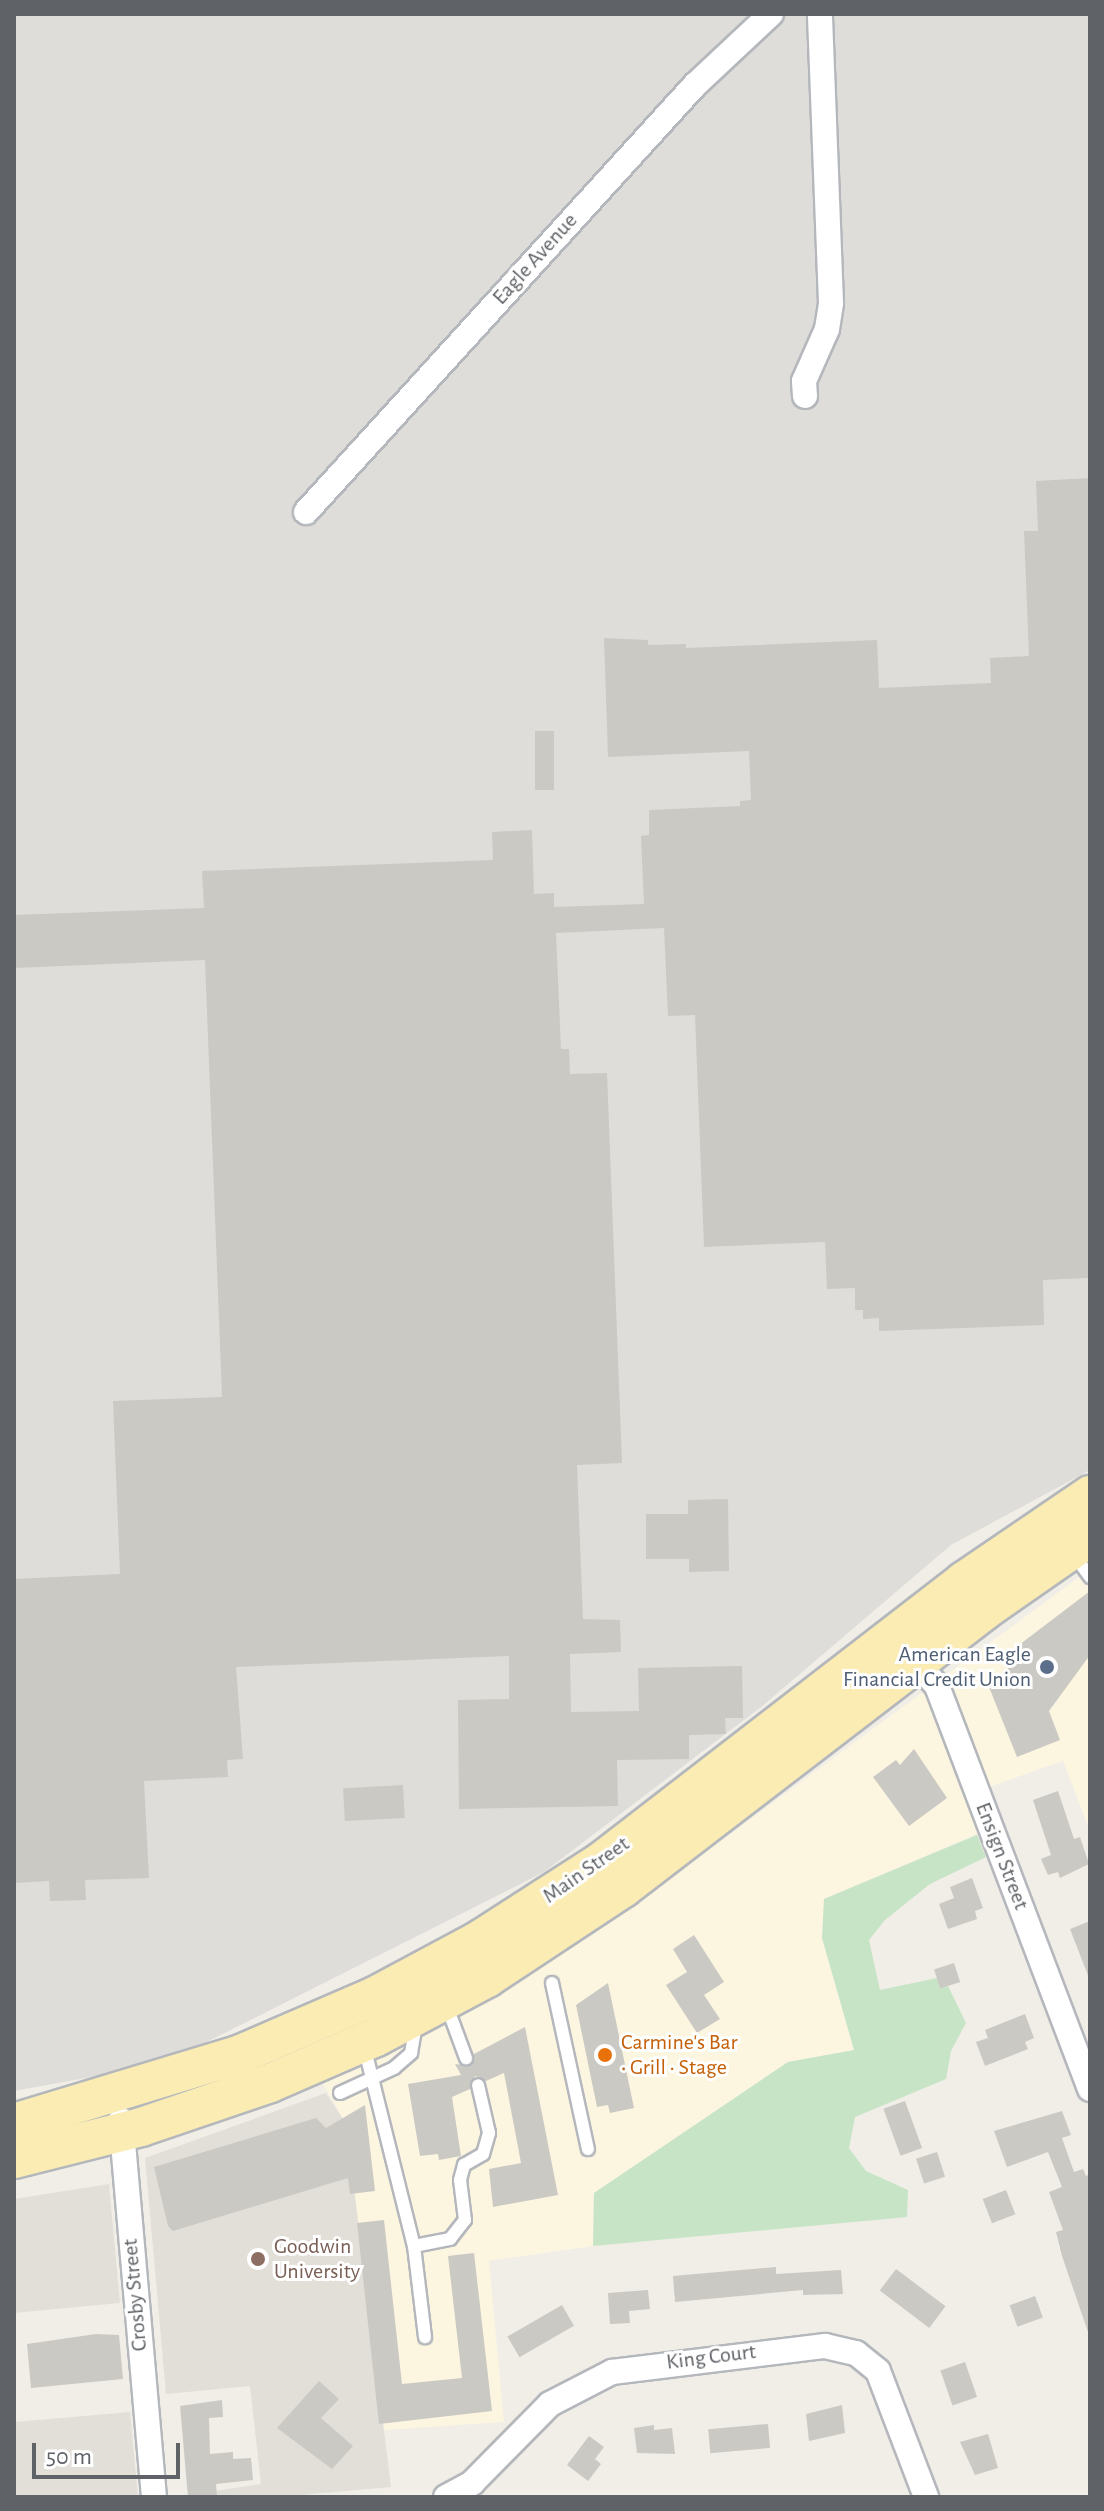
<!DOCTYPE html>
<meta charset="utf-8">
<style>
body{margin:0}
#map{position:relative;width:1104px;height:2511px;overflow:hidden;background:#f0eee7;font-family:"Alegreya Sans",sans-serif}
div>[style]{position:absolute}
[style*='--x']{left:calc(var(--x)*1px);top:calc(var(--y)*1px);width:calc(var(--w)*1px);rotate:calc(var(--a)*1deg)}
.commercial>*{inset:0;background:#fcf5e0}
.industrial>*{inset:0;background:#dfddd9}
.education>*{inset:0;background:#e2dfd9}
.green>*{inset:0;background:#c7e5c6}
.building>*{inset:0;background:#cbc9c4;transform-origin:0 0}
.roads{filter:drop-shadow(2px 0 #b4b7bb) drop-shadow(-2px 0 #b4b7bb) drop-shadow(0 2px #b4b7bb) drop-shadow(0 -2px #b4b7bb)}
.lane>*{height:12px;margin:-6px;padding:0 6px;transform-origin:6px;border-radius:6px;background:#fff}
.street>*{height:24px;margin:-12px;padding:0 12px;transform-origin:12px;border-radius:12px;background:#fff}
.primary>*{height:38px;margin:-19px;padding:0 19px;transform-origin:19px;border-radius:19px;background:#faecb3}
.dots>*{width:22px;height:22px;translate:-50% -50%;box-sizing:border-box;border:4px solid #fff;border-radius:50%}
span{translate:-50% -50%;white-space:nowrap;text-align:center;line-height:1.15;-webkit-text-stroke:6px #fff;paint-order:stroke}
.street-label{font-size:22px;color:#5f6266}
.service-label{font-size:22px;color:#4e5e75}
.right{translate:-100% -50%;text-align:right}
.food-label{font-size:22px;color:#c56008}
.left{translate:0 -50%;text-align:left}
.education-label{font-size:22px;color:#785e54}
.frame{position:absolute;inset:0;border:16px solid #5f6266;pointer-events:none}
.scale{position:absolute;left:32px;top:2443px;width:148px;height:36px;box-sizing:border-box;border:4px solid #5f6266;border-top:0;padding-left:10px;font-size:24px;line-height:28px;white-space:nowrap;color:#5f6266;-webkit-text-stroke:6px #fff;paint-order:stroke}
</style>
<div id="map">
<div class="commercial">
<div style="clip-path:polygon(1090px 1569px,1090px 1831px,1063px 1761px,986px 1788px,1003px 1823px,824px 1899px,822px 1938px,854px 2050px,788px 2062px,594px 2193px,593px 2246px,489px 2261px,504px 2422px,384px 2430px,346px 2124px,321px 2080px,515px 1978px,673px 1876px)"></div>
</div>
<div class="industrial">
<div style="clip-path:polygon(14px 14px,1090px 14px,1090px 1470px,951px 1545px,761px 1707px,544px 1872px,163px 2064px,14px 2091px)"></div>
</div>
<div class="education">
<div style="clip-path:polygon(326px 2093px,346px 2124px,391px 2487px,279px 2497px,176px 2497px,261px 2484px,250px 2386px,166px 2394px,145px 2158px)"></div>
<div style="clip-path:polygon(109px 2184px,120px 2303px,14px 2313px,14px 2199px)"></div>
<div style="clip-path:polygon(14px 2412px,15px 2422px,130px 2412px,138px 2497px,14px 2497px)"></div>
</div>
<div class="green">
<div style="clip-path:polygon(977px 1835px,986px 1857px,930px 1884px,885px 1920px,869px 1940px,880px 1990px,937px 1978px,941px 1988px,948px 1986px,966px 2023px,951px 2051px,946px 2079px,855px 2117px,849px 2148px,866px 2171px,908px 2190px,907px 2217px,593px 2246px,594px 2193px,788px 2062px,854px 2050px,822px 1938px,824px 1899px)"></div>
</div>
<div class="building">
<div style="clip-path:polygon(1090px 478px,1088px 1278px,1043px 1280px,1044px 1325px,879px 1331px,879px 1318px,863px 1319px,863px 1310px,855px 1310px,855px 1288px,827px 1289px,825px 1242px,704px 1247px,695px 1015px,668px 1016px,664px 928px,556px 933px,561px 1049px,569px 1049px,570px 1074px,607px 1073px,622px 1463px,577px 1465px,583px 1619px,620px 1620px,621px 1652px,570px 1654px,571px 1712px,639px 1711px,638px 1668px,742px 1666px,743px 1718px,725px 1718px,726px 1734px,689px 1735px,689px 1759px,617px 1760px,618px 1806px,459px 1809px,458px 1700px,509px 1699px,509px 1656px,236px 1667px,243px 1759px,227px 1760px,228px 1777px,144px 1781px,149px 1878px,85px 1880px,86px 1900px,50px 1901px,49px 1881px,14px 1883px,14px 1579px,120px 1574px,113px 1401px,222px 1397px,205px 960px,14px 968px,14px 915px,204px 908px,202px 871px,493px 860px,492px 832px,532px 830px,534px 894px,554px 893px,554px 907px,644px 904px,641px 836px,649px 835px,649px 810px,740px 806px,740px 801px,751px 800px,749px 751px,608px 757px,604px 638px,648px 640px,648px 645px,686px 644px,686px 648px,877px 640px,879px 688px,991px 683px,990px 658px,1029px 656px,1024px 531px,1038px 531px,1036px 481px)"></div>
<div style="left:535px;top:731px;width:19px;height:59px"></div>
<div style="clip-path:polygon(728px 1499px,729px 1571px,689px 1572px,689px 1559px,646px 1559px,646px 1514px,688px 1514px,688px 1500px)"></div>
<div style="clip-path:polygon(1090px 1591px,1090px 1655px,1049px 1711px,1060px 1740px,1017px 1757px,989px 1687px,1025px 1652px,1019px 1645px)"></div>
<div style="clip-path:polygon(914px 1749px,947px 1798px,909px 1826px,873px 1777px,896px 1760px,900px 1765px)"></div>
<div style="left:403px;top:1785px;width:33px;height:60px;rotate:87deg"></div>
<div style="clip-path:polygon(1058px 1791px,1074px 1839px,1080px 1837px,1089px 1864px,1060px 1878px,1058px 1872px,1048px 1875px,1041px 1859px,1051px 1855px,1033px 1800px)"></div>
<div style="clip-path:polygon(972px 1878px,983px 1908px,975px 1911px,977px 1919px,948px 1929px,939px 1904px,954px 1898px,950px 1887px)"></div>
<div style="clip-path:polygon(1090px 1921px,1090px 1977px,1089px 1978px,1070px 1929px)"></div>
<div style="clip-path:polygon(694px 1935px,724px 1982px,704px 1995px,720px 2019px,697px 2033px,666px 1985px,687px 1972px,673px 1949px)"></div>
<div style="left:954px;top:1963px;width:20px;height:21px;rotate:72deg"></div>
<div style="clip-path:polygon(608px 1983px,634px 2108px,610px 2113px,608px 2105px,597px 2107px,576px 2005px)"></div>
<div style="clip-path:polygon(1025px 2014px,1034px 2038px,1025px 2042px,1028px 2049px,985px 2066px,976px 2042px,988px 2038px,985px 2030px)"></div>
<div style="clip-path:polygon(525px 2027px,558px 2195px,493px 2207px,489px 2169px,521px 2163px,504px 2073px,486px 2081px,475px 2076px,470px 2089px,452px 2097px,461px 2156px,439px 2160px,438px 2154px,420px 2156px,408px 2084px,461px 2075px,455px 2064px,470px 2066px,474px 2054px)"></div>
<div style="left:905px;top:2101px;width:50px;height:23px;rotate:70deg"></div>
<div style="clip-path:polygon(365px 2105px,375px 2191px,350px 2194px,348px 2178px,173px 2231px,168px 2226px,154px 2167px,316px 2118px,326px 2128px)"></div>
<div style="clip-path:polygon(1062px 2111px,1071px 2135px,1062px 2138px,1074px 2172px,1083px 2169px,1086px 2176px,1090px 2174px,1088px 2332px,1062px 2256px,1056px 2232px,1063px 2230px,1049px 2192px,1062px 2187px,1048px 2152px,1007px 2167px,994px 2131px)"></div>
<div style="left:937px;top:2152px;width:26px;height:22px;rotate:72deg"></div>
<div style="left:1006px;top:2190px;width:26px;height:25px;rotate:69deg"></div>
<div style="clip-path:polygon(384px 2220px,402px 2384px,462px 2378px,448px 2256px,474px 2253px,492px 2411px,379px 2424px,357px 2223px)"></div>
<div style="clip-path:polygon(776px 2267px,776px 2274px,841px 2270px,843px 2294px,803px 2295px,803px 2290px,675px 2302px,673px 2276px)"></div>
<div style="left:896px;top:2269px;width:62px;height:27px;rotate:37deg"></div>
<div style="clip-path:polygon(648px 2290px,650px 2309px,629px 2311px,630px 2323px,610px 2324px,608px 2293px)"></div>
<div style="left:1035px;top:2296px;width:23px;height:27px;rotate:70deg"></div>
<div style="left:562px;top:2305px;width:24px;height:63px;rotate:60deg"></div>
<div style="clip-path:polygon(96px 2334px,119px 2335px,123px 2379px,31px 2388px,27px 2344px)"></div>
<div style="left:965px;top:2362px;width:37px;height:26px;rotate:71deg"></div>
<div style="clip-path:polygon(319px 2381px,339px 2399px,321px 2418px,353px 2446px,332px 2469px,277px 2428px)"></div>
<div style="clip-path:polygon(222px 2400px,223px 2417px,209px 2418px,210px 2454px,233px 2452px,233px 2459px,251px 2458px,253px 2480px,216px 2484px,217px 2496px,188px 2497px,180px 2406px)"></div>
<div style="clip-path:polygon(842px 2405px,845px 2433px,809px 2441px,806px 2414px)"></div>
<div style="left:768px;top:2424px;width:24px;height:60px;rotate:85deg"></div>
<div style="clip-path:polygon(654px 2425px,654px 2430px,672px 2428px,675px 2454px,637px 2453px,634px 2428px)"></div>
<div style="clip-path:polygon(988px 2434px,998px 2468px,975px 2475px,960px 2442px)"></div>
<div style="clip-path:polygon(589px 2436px,604px 2447px,595px 2459px,601px 2464px,588px 2481px,567px 2465px)"></div>
</div>
<div class="roads">
<div class="lane">
<div style="--x:1072;--y:1552;--w:31;--a:54"></div>
<div style="--x:552;--y:1983;--w:170;--a:77.8"></div>
<div style="--x:446;--y:2004;--w:58;--a:69.7"></div>
<div style="--x:364;--y:2046;--w:206;--a:76"></div>
<div style="--x:414;--y:2246;--w:37;--a:-11"></div>
<div style="--x:450;--y:2239;--w:24;--a:-52"></div>
<div style="--x:465;--y:2220;--w:40;--a:-97.1"></div>
<div style="--x:460;--y:2180;--w:16;--a:-75"></div>
<div style="--x:464;--y:2165;--w:22;--a:-30"></div>
<div style="--x:483;--y:2154;--w:22;--a:-74"></div>
<div style="--x:489;--y:2133;--w:49;--a:-102.9"></div>
<div style="--x:340;--y:2093;--w:60;--a:-24.8"></div>
<div style="--x:394;--y:2068;--w:23;--a:-41"></div>
<div style="--x:411;--y:2053;--w:29;--a:-80"></div>
<div style="--x:414;--y:2246;--w:92;--a:83.1"></div>
</div>
<div class="street">
<div style="--x:805;--y:396;--w:15;--a:-94"></div>
<div style="--x:804;--y:381;--w:57;--a:-66.1"></div>
<div style="--x:827;--y:329;--w:26;--a:-81"></div>
<div style="--x:831;--y:303;--w:289;--a:-92.2"></div>
<div style="--x:306;--y:512;--w:578;--a:-47.67"></div>
<div style="--x:695;--y:85;--w:104;--a:-43.1"></div>
<div style="--x:908;--y:1652;--w:45;--a:49.5"></div>
<div style="--x:937;--y:1686;--w:431;--a:69.2"></div>
<div style="--x:121;--y:2120;--w:378;--a:85"></div>
<div style="--x:446;--y:2497;--w:30;--a:-28"></div>
<div style="--x:472;--y:2483;--w:111;--a:-45.4"></div>
<div style="--x:550;--y:2404;--w:70;--a:-27.3"></div>
<div style="--x:612;--y:2372;--w:215;--a:-7"></div>
<div style="--x:825;--y:2346;--w:32;--a:13"></div>
<div style="--x:856;--y:2353;--w:28;--a:39"></div>
<div style="--x:878;--y:2371;--w:135;--a:69.1"></div>
</div>
<div class="primary">
<div style="--x:14;--y:2123;--w:237;--a:-16.9"></div>
<div style="--x:241;--y:2054;--w:144;--a:-23.4"></div>
<div style="--x:373;--y:1997;--w:123;--a:-28.2"></div>
<div style="--x:481;--y:1939;--w:144;--a:-32.8"></div>
<div style="--x:602;--y:1861;--w:458;--a:-37.7"></div>
<div style="--x:964;--y:1581;--w:153;--a:-34.3"></div>
<div style="--x:14;--y:2159;--w:131;--a:-14.1"></div>
<div style="--x:141;--y:2127;--w:136;--a:-18.8"></div>
<div style="--x:270;--y:2083;--w:116;--a:-23.5"></div>
<div style="--x:376;--y:2037;--w:126;--a:-28"></div>
<div style="--x:487;--y:1978;--w:163;--a:-33.5"></div>
<div style="--x:623;--y:1888;--w:456;--a:-37.5"></div>
<div style="--x:985;--y:1610;--w:128;--a:-34.8"></div>
</div>
</div>
<div class="dots">
<div style="left:1047px;top:1667px;background:#5c6f8a"></div>
<div style="left:605px;top:2055px;background:#e8710a"></div>
<div style="left:258px;top:2259px;background:#8d6e63"></div>
</div>
<div class="street-label">
<span style="left:535px;top:259px;rotate:-48deg">Eagle Avenue</span>
<span style="left:1002px;top:1856px;rotate:69deg">Ensign Street</span>
<span style="left:586px;top:1870px;rotate:-35deg">Main Street</span>
<span style="left:135px;top:2295px;rotate:-95deg">Crosby Street</span>
<span style="left:711px;top:2357px;rotate:-7deg">King Court</span>
</div>
<div class="service-label">
<span class="right" style="left:1031px;top:1667px">American Eagle<br>Financial Credit Union</span>
</div>
<div class="food-label">
<span class="left" style="left:621px;top:2055px">Carmine's Bar<br>• Grill • Stage</span>
</div>
<div class="education-label">
<span class="left" style="left:274px;top:2259px">Goodwin<br>University</span>
</div>
<div class="frame"></div>
<div class="scale">50 m</div>
</div>
